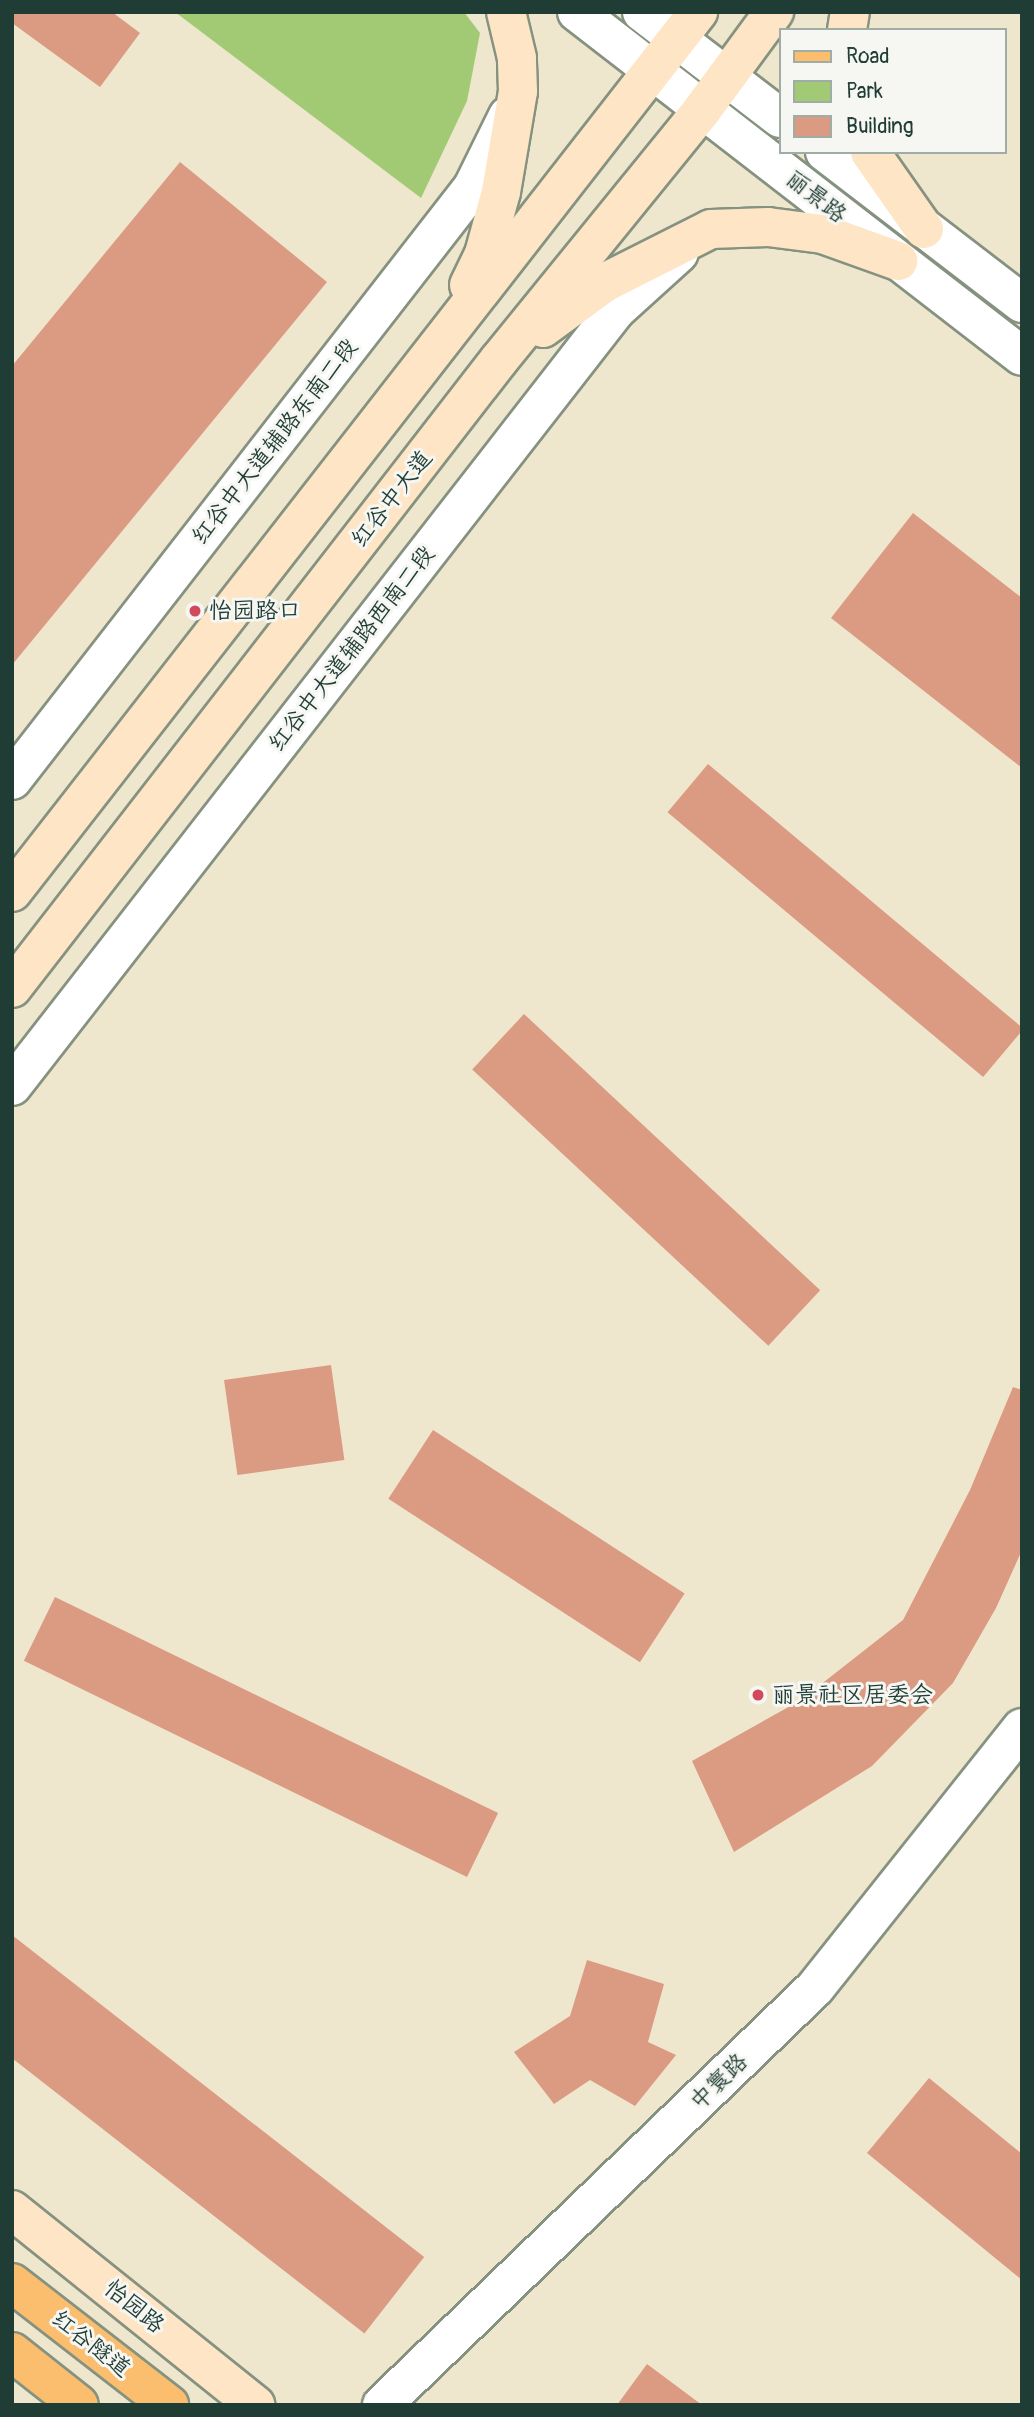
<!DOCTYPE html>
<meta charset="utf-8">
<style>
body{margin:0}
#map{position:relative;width:1034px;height:2417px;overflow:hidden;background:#eee7cd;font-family:Pangolin,"LXGW WenKai TC",sans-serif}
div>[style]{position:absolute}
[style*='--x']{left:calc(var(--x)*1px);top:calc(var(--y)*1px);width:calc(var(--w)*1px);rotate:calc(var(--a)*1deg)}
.green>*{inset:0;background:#a2ca75}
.building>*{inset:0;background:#db9a82;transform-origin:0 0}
.roads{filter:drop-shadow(2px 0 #869280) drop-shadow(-2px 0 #869280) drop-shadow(0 2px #869280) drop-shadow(0 -2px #869280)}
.tertiary>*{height:38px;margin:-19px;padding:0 19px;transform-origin:19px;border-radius:19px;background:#fff}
.secondary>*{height:38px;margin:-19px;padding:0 19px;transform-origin:19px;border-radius:19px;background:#fde5c5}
.primary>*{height:38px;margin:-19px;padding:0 19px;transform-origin:19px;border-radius:19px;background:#fbbd6e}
.dots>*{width:19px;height:19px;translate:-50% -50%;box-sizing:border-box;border:4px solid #f6f6f2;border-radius:50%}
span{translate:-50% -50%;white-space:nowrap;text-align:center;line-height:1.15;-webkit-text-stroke:6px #f6f6f2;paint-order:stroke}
.street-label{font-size:23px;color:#1f3d34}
.poi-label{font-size:23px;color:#1f3d34}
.left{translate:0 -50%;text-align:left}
.frame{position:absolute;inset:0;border:14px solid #1f3d34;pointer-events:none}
.legend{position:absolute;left:779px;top:28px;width:228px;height:126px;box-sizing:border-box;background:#f6f6f2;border:2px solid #a0aca6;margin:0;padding:9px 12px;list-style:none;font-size:21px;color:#1f3d34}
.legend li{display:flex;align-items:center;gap:14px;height:35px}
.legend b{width:35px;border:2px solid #a0aca6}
</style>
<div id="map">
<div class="green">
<div style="clip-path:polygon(175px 12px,464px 12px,480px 33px,467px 101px,421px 198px)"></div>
</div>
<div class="building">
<div style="clip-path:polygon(12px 12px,112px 12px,140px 33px,100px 87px,12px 23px)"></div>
<div style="clip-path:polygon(180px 162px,327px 282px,12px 665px,12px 366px)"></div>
<div style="clip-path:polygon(913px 513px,1022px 598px,1022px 768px,831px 618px)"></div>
<div style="left:708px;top:764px;width:412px;height:63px;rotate:40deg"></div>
<div style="left:524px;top:1014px;width:405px;height:76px;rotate:43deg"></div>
<div style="left:331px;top:1365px;width:96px;height:108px;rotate:82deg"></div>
<div style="clip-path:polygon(1013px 1387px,1022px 1390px,1022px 1550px,996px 1608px,953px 1683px,872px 1766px,734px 1852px,692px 1761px,801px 1700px,903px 1620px,970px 1490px)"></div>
<div style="left:433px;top:1430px;width:300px;height:82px;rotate:33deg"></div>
<div style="left:55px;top:1597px;width:493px;height:71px;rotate:26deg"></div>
<div style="left:12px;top:1935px;width:523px;height:97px;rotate:38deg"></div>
<div style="clip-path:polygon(587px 1960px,664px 1984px,648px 2042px,676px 2055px,635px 2106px,590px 2080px,554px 2104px,514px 2052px,570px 2016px)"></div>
<div style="clip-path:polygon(929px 2078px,1022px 2154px,1022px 2280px,867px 2153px)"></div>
<div style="clip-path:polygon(647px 2364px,702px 2405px,617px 2405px)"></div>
</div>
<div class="roads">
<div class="tertiary">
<div style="--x:577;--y:12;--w:562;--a:37.71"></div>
<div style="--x:642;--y:12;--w:174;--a:37.5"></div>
<div style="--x:825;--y:152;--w:248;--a:37.5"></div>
<div style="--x:12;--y:780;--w:751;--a:-52.14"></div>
<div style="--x:473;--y:187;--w:79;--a:-63.8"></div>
<div style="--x:12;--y:1086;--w:982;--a:-52.11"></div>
<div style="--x:615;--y:311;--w:86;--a:-42.2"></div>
<div style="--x:382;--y:2405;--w:601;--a:-43.92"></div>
<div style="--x:815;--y:1988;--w:332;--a:-51.5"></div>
</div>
<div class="secondary">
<div style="--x:847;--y:30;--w:18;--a:-81"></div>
<div style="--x:870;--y:152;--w:94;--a:55"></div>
<div style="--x:469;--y:285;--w:34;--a:-64"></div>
<div style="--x:484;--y:254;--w:64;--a:-74.7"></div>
<div style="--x:501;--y:192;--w:102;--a:-80.4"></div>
<div style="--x:518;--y:91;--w:33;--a:-92"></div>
<div style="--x:517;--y:58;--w:47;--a:-103.4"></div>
<div style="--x:543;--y:328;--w:76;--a:-36.4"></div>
<div style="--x:604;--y:283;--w:120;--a:-26.8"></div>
<div style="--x:711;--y:229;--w:57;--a:-2"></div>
<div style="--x:768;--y:227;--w:55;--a:7.3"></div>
<div style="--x:823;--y:234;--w:80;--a:19.8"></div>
<div style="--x:12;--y:892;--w:1116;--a:-52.06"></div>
<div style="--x:12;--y:988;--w:795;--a:-52.21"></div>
<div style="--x:499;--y:360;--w:322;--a:-50.9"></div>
<div style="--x:702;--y:110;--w:122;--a:-53.7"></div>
<div style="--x:12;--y:2210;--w:312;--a:38.7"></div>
</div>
<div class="primary">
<div style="--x:12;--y:2283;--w:199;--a:37.8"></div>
<div style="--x:12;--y:2352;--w:85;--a:38.3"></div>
</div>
</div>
<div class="dots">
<div style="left:195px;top:611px;background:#d1495b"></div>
<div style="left:758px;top:1695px;background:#d1495b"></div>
</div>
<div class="street-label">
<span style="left:816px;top:197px;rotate:38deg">丽景路</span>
<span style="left:275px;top:442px;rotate:-52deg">红谷中大道辅路东南二段</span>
<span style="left:392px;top:499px;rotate:-52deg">红谷中大道</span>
<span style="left:352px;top:649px;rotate:-52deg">红谷中大道辅路西南二段</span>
<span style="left:719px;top:2082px;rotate:-44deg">中寰路</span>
<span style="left:134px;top:2307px;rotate:39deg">怡园路</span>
<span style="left:91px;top:2344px;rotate:38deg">红谷隧道</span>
</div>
<div class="poi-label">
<span class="left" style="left:209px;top:611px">怡园路口</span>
<span class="left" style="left:772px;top:1695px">丽景社区居委会</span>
</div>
<div class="frame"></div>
<ul class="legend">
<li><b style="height:9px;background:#fbbd6e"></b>Road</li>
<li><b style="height:19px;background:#a2ca75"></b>Park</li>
<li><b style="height:19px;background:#db9a82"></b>Building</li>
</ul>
</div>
